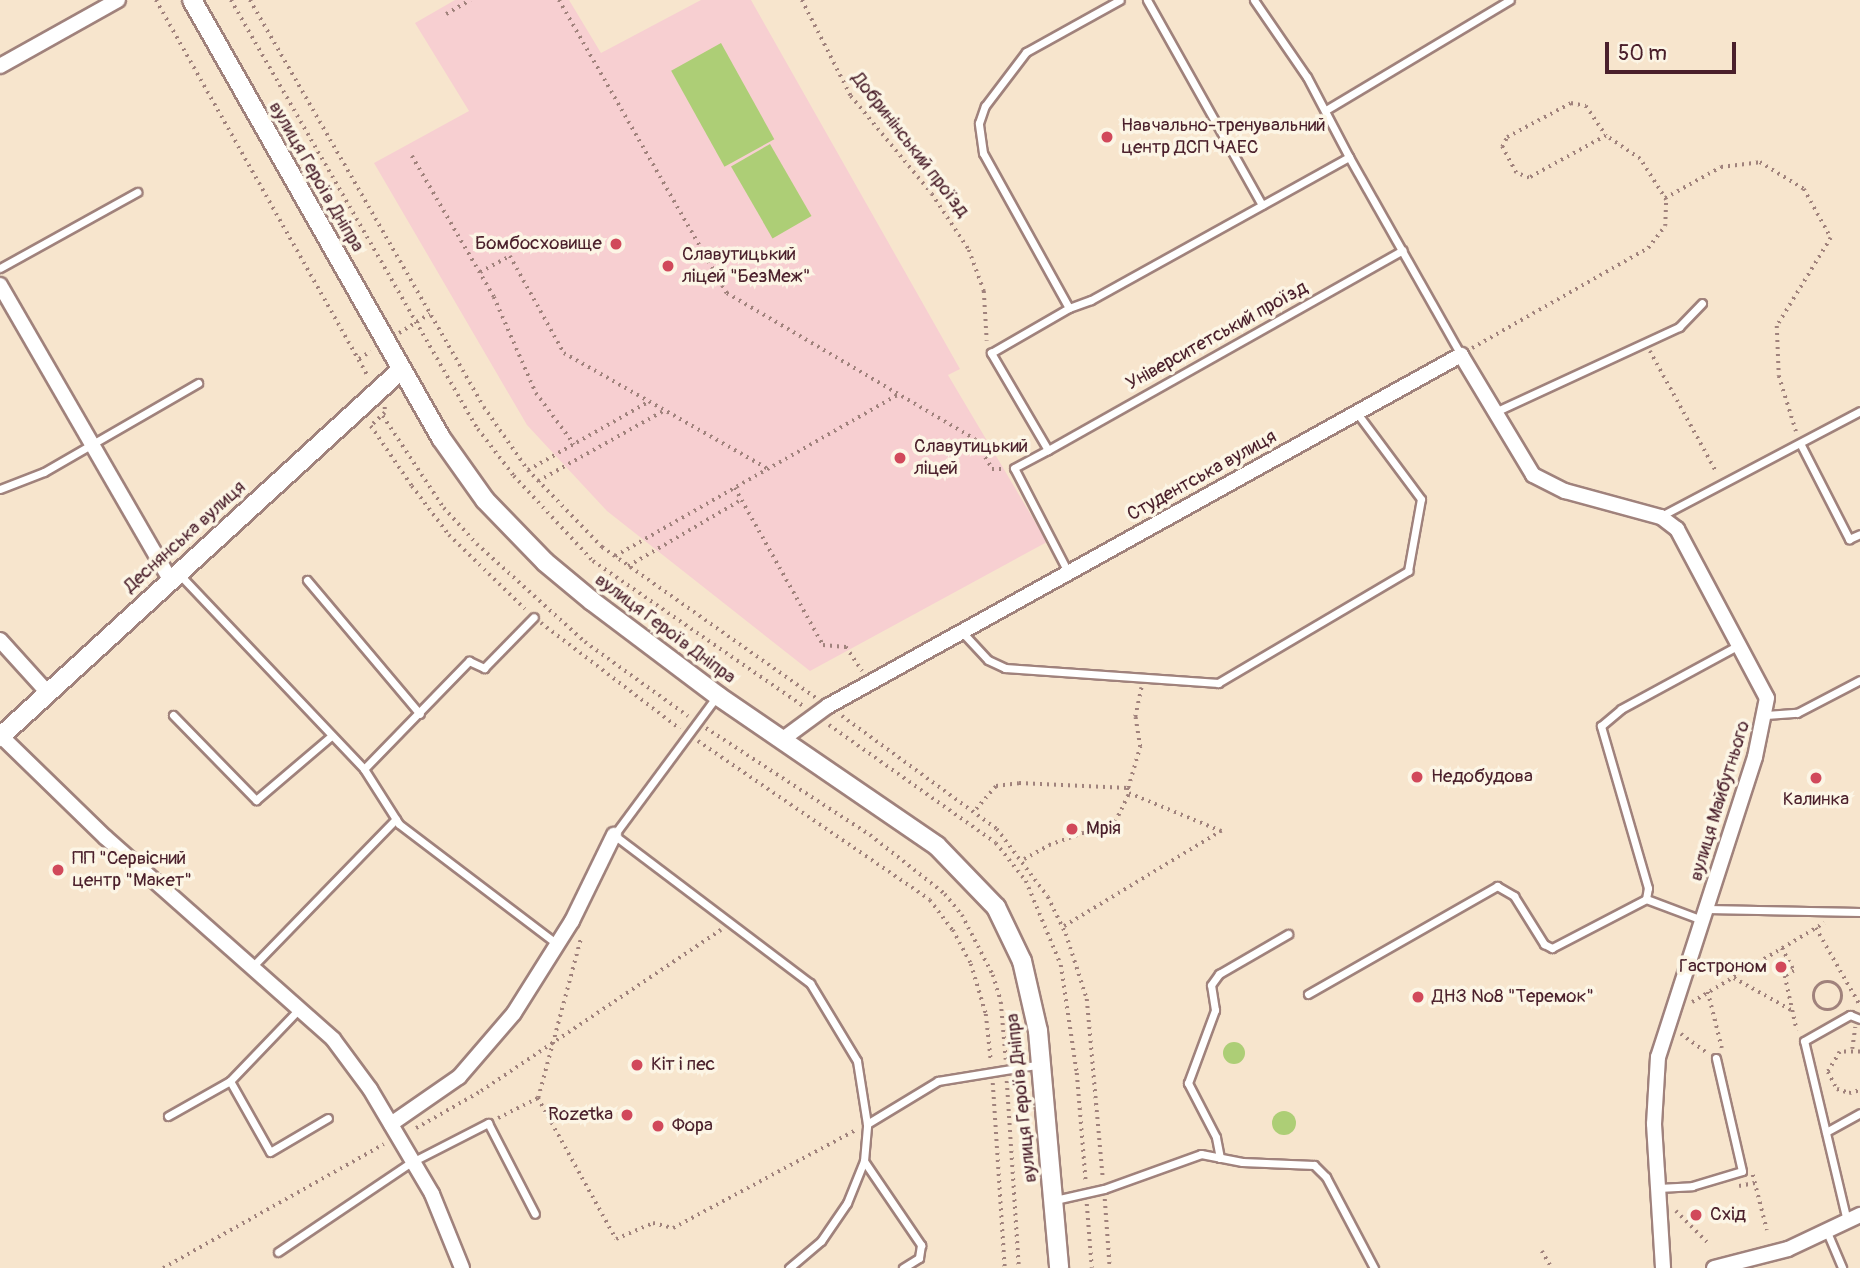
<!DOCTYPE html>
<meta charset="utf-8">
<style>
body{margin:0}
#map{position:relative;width:1860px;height:1268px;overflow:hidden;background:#f7e5cd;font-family:Pangolin,sans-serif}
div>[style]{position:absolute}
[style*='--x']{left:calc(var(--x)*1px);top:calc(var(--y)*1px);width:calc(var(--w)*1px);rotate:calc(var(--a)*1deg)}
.built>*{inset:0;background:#f7cfd1}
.green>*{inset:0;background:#adce76;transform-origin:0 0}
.round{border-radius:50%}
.path>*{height:3.5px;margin-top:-1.75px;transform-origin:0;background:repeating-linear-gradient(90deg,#a0827c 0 2px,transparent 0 7px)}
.path>.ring{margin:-1.75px;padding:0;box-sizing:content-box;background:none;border:3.5px solid #a0827c;border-radius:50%}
.roads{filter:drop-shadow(2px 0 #a0827c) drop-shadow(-2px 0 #a0827c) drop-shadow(0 2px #a0827c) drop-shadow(0 -2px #a0827c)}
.service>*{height:7px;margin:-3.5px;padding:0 3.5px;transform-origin:3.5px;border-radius:3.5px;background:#fff}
.minor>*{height:14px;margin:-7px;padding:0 7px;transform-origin:7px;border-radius:7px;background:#fff}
.tertiary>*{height:18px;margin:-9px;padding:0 9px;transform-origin:9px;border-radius:9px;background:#fff}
.dots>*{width:19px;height:19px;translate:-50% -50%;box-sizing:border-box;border:4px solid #fcf5e5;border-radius:50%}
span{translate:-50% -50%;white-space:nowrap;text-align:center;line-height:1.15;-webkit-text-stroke:7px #fcf5e5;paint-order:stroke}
.poi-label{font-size:19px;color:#4a1f2b}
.left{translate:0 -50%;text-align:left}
.right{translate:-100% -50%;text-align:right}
.street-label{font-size:19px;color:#4a1f2b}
.scale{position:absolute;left:1605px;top:42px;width:131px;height:32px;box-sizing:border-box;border:4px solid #4a1f2b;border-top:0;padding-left:9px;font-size:21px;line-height:24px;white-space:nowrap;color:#4a1f2b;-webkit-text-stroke:5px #fcf5e5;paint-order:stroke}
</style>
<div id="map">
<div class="built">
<div style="clip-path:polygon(455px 0,569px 0,601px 53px,701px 0,751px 0,960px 369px,948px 375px,1047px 542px,810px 671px,607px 511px,527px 425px,374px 163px,469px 111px,415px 23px)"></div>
</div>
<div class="green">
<div style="left:721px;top:43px;width:110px;height:57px;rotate:61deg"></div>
<div style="left:770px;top:144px;width:83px;height:45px;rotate:60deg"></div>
<div class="round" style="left:1223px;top:1042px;width:22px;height:22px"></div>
<div class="round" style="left:1272px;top:1111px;width:24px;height:24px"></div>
</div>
<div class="path">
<div style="--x:156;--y:0;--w:432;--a:60.6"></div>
<div style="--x:231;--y:0;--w:495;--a:60.1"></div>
<div style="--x:478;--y:429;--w:59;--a:52.5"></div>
<div style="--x:514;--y:476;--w:116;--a:47.1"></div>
<div style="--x:593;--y:561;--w:255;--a:34.6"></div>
<div style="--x:250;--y:0;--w:469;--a:60.1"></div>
<div style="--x:484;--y:407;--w:77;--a:55.1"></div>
<div style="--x:528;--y:470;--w:107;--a:46.1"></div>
<div style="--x:602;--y:547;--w:262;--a:35.2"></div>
<div style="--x:559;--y:0;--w:338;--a:60.2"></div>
<div style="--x:727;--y:293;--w:288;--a:30.5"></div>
<div style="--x:975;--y:439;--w:34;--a:60"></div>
<div style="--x:992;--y:469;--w:13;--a:0"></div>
<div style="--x:802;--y:0;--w:108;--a:63"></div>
<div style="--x:851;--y:96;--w:127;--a:50.4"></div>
<div style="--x:932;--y:194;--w:67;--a:56.5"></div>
<div style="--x:969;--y:250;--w:44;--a:69.9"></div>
<div style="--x:984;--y:291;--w:50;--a:86.6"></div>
<div style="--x:446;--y:14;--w:28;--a:-30"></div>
<div style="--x:412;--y:156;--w:163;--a:59.8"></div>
<div style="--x:494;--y:297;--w:105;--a:66.4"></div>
<div style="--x:536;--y:393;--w:64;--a:53.3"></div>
<div style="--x:1665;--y:198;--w:64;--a:-29"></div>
<div style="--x:1721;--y:167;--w:39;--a:-7"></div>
<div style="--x:1760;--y:162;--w:52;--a:31.5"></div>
<div style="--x:1804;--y:189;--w:56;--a:61.1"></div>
<div style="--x:1831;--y:238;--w:103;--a:121.5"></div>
<div style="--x:1777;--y:326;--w:50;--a:87.7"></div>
<div style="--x:1779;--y:376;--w:58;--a:72.8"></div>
<div style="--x:480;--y:272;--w:34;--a:-28"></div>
<div style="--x:510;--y:256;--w:111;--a:60.9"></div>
<div style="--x:564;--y:353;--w:235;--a:29.6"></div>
<div style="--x:399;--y:333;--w:36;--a:-32"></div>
<div style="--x:1472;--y:348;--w:202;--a:-29.6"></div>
<div style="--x:1648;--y:248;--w:28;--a:-52"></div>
<div style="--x:1665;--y:226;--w:26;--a:-88"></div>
<div style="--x:1666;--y:200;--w:49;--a:-122.4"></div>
<div style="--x:1640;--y:159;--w:41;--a:-145.9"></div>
<div style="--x:1606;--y:136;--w:88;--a:151.4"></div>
<div style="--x:1529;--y:178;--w:14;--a:-159"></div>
<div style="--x:1516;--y:173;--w:30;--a:-118"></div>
<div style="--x:1502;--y:147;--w:11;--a:-63"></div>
<div style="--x:1507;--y:137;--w:72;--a:-28"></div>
<div style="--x:1571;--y:103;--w:15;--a:11"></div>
<div style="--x:1586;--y:106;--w:36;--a:56"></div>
<div style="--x:1650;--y:351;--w:139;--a:61.2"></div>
<div style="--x:359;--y:359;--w:14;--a:-34"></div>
<div style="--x:385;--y:407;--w:6;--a:90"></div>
<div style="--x:385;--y:413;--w:19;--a:137"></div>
<div style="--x:371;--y:426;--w:73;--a:55.7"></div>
<div style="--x:412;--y:486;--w:61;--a:52.9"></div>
<div style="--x:449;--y:535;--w:106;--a:44.2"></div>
<div style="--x:383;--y:416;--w:110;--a:56.5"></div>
<div style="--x:444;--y:508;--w:49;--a:47.5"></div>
<div style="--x:477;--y:544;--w:146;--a:42.2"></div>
<div style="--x:585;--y:642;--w:127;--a:35.7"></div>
<div style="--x:528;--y:470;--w:140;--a:-29.5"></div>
<div style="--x:538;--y:481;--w:145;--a:-29.2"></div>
<div style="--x:735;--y:488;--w:180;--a:60.7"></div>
<div style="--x:823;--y:645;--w:23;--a:5"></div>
<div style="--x:846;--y:647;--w:29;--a:56"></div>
<div style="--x:615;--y:556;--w:327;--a:-29.7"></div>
<div style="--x:628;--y:566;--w:131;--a:-30.3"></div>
<div style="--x:541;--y:623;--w:175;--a:37.3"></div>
<div style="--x:842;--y:716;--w:192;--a:36.1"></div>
<div style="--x:997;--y:829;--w:85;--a:53.1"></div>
<div style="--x:1048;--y:897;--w:41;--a:64.1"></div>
<div style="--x:1066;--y:934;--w:68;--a:72.1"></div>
<div style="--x:1087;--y:999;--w:180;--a:84.9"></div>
<div style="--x:829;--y:725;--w:204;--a:35.2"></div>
<div style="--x:996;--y:843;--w:48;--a:51.7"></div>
<div style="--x:1026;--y:881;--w:91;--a:67.4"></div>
<div style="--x:1061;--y:965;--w:109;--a:81.6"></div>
<div style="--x:1077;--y:1073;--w:110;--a:85.3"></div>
<div style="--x:706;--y:728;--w:196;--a:33.1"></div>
<div style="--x:870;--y:835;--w:95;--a:38.2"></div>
<div style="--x:945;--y:894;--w:27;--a:51"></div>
<div style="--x:962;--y:915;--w:68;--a:62.7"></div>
<div style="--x:993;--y:975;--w:28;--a:73"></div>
<div style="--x:1001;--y:1002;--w:58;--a:85.1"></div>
<div style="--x:698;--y:741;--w:281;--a:34.4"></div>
<div style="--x:930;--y:900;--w:38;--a:53"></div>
<div style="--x:953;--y:930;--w:38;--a:62"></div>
<div style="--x:971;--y:964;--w:52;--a:73.3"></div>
<div style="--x:986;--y:1014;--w:47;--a:83.9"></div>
<div style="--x:1128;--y:788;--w:43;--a:-73.7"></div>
<div style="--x:1140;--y:747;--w:30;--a:-99"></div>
<div style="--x:1135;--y:717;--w:30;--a:-78"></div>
<div style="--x:976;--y:809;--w:30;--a:-49"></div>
<div style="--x:996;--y:786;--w:23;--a:-7"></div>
<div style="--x:1019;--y:783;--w:109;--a:2.6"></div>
<div style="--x:1128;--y:788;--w:5;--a:79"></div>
<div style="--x:1024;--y:859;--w:29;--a:-29"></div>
<div style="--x:1049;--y:845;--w:70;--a:-19.2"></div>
<div style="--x:1115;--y:822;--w:32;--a:-64"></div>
<div style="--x:1129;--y:793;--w:100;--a:22.4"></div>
<div style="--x:1064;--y:926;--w:184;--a:-31.2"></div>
<div style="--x:1816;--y:928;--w:89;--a:60.3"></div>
<div style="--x:1782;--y:948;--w:26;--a:62"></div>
<div style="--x:1794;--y:971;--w:10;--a:151"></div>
<div style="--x:1785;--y:976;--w:56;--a:77.7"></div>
<div style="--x:1734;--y:978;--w:68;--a:29.2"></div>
<div class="ring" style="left:1814px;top:982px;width:24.5px;height:24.5px"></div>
<div style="--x:1708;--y:992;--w:58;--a:76"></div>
<div style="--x:1692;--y:1002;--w:154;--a:-30.9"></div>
<div style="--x:1681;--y:1034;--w:31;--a:36"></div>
<div style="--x:1852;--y:1049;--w:22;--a:-82"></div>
<div style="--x:1860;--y:1052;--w:20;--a:180"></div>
<div style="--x:1840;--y:1052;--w:23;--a:121"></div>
<div style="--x:1828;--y:1072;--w:19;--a:62"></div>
<div style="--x:1837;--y:1089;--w:13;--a:18"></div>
<div style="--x:1849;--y:1093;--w:11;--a:-15"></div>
<div style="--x:1007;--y:1081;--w:187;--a:86.3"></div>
<div style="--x:993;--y:1083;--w:185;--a:86.3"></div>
<div style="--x:538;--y:1098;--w:166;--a:-75"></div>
<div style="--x:498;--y:1118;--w:45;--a:-26.6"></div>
<div style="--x:538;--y:1098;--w:161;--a:61"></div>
<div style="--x:616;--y:1239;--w:40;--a:-23.4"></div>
<div style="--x:653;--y:1223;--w:21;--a:14"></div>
<div style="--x:673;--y:1228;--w:208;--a:-28.2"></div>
<div style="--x:416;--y:1128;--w:75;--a:-29.6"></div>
<div style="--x:481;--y:1091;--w:289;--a:-33.9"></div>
<div style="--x:1753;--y:1175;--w:57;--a:75.7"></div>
<div style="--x:1739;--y:1186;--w:16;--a:-11"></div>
<div style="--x:1105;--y:1199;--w:69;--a:85.9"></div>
<div style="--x:1087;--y:1204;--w:64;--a:85.5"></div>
<div style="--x:1676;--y:1211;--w:47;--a:45"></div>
<div style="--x:1542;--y:1251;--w:20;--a:60"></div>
<div style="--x:163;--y:1268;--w:253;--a:-29.3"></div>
</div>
<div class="roads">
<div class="service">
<div style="--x:1147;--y:0;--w:235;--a:60.7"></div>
<div style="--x:1254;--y:0;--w:93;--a:55.5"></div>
<div style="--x:1307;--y:77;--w:90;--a:62.3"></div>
<div style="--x:1326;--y:110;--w:214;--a:-30.9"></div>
<div style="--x:0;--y:268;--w:157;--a:-29"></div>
<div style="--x:1069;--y:308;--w:177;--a:-119"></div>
<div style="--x:983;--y:153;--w:30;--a:-98"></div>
<div style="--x:979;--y:123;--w:18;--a:-71"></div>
<div style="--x:985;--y:106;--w:68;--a:-52.8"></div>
<div style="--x:1026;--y:52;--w:107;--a:-29"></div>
<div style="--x:1495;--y:412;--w:203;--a:-24.8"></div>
<div style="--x:1679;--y:327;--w:33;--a:-46"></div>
<div style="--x:1801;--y:445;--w:106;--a:62.9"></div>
<div style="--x:1849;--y:539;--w:12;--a:-24"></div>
<div style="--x:1048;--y:450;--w:407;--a:-29.4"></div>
<div style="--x:0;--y:489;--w:47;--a:-21.1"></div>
<div style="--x:44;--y:472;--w:178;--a:-30"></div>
<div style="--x:1661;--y:516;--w:225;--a:-27.8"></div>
<div style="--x:1068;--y:572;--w:117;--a:-117.4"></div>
<div style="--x:1014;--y:468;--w:38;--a:-28"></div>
<div style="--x:1048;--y:450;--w:113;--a:-120.4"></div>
<div style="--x:991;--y:353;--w:90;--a:-30"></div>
<div style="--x:1069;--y:308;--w:23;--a:-20"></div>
<div style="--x:1091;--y:300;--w:295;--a:-29"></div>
<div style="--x:1349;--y:157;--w:227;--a:60.5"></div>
<div style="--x:180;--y:575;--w:267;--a:46.5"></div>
<div style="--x:364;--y:769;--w:65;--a:57.5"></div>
<div style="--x:399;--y:824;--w:198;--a:37.2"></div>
<div style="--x:307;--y:580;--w:175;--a:49.9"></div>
<div style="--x:962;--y:632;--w:38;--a:47"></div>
<div style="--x:988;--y:660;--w:19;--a:25"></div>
<div style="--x:1005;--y:668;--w:214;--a:4"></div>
<div style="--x:1218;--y:683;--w:221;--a:-30.5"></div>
<div style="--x:1408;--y:571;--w:73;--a:-79.8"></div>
<div style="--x:1421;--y:499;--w:107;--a:-126.7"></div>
<div style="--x:717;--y:696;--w:173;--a:126.5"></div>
<div style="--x:614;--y:835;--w:246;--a:37.1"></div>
<div style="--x:810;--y:983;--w:91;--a:58.9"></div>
<div style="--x:857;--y:1061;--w:64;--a:81"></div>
<div style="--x:173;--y:715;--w:119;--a:45.7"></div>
<div style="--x:256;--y:800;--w:97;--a:-40.4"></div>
<div style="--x:1766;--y:715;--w:31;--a:-4"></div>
<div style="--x:1797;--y:713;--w:71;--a:-27.6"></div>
<div style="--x:364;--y:769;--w:151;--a:-45.8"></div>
<div style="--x:469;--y:661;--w:17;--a:25"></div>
<div style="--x:484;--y:668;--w:71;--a:-45.6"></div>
<div style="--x:1707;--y:909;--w:153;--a:1.1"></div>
<div style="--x:1702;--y:920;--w:60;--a:-159.4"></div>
<div style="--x:1646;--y:899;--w:11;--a:-80"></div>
<div style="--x:1648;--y:888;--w:169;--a:-106.2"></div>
<div style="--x:1601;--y:726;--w:26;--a:-40"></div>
<div style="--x:1621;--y:709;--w:134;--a:-28.5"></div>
<div style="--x:253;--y:966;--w:205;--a:-45.8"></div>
<div style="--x:1308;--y:994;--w:218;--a:-29.7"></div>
<div style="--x:1497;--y:886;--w:20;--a:30"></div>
<div style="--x:1514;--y:896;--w:57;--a:58"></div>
<div style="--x:1544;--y:944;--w:9;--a:27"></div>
<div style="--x:1552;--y:948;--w:106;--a:-27.5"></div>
<div style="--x:230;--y:1081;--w:81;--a:60.6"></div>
<div style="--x:270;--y:1152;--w:67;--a:-30.4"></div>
<div style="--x:168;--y:1116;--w:71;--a:-29.4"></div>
<div style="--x:230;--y:1081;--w:100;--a:-46.2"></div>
<div style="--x:1826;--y:1132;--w:39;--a:-29"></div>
<div style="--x:1220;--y:1158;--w:21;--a:-101"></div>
<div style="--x:1216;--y:1137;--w:61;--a:-117.4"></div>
<div style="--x:1188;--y:1083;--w:78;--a:-69.7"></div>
<div style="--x:1215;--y:1010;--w:25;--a:-99"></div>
<div style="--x:1211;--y:985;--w:14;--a:-54"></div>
<div style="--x:1219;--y:974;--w:80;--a:-30.1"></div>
<div style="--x:864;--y:1161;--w:102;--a:55.8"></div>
<div style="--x:921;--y:1245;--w:13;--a:99"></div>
<div style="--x:919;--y:1258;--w:19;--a:148"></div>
<div style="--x:1658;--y:1188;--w:34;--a:-3"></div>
<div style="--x:1692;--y:1186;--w:52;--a:-16.7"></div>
<div style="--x:1742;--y:1171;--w:116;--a:-103"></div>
<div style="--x:1055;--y:1200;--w:50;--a:-12.7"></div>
<div style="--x:1104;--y:1189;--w:103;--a:-19.8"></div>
<div style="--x:1201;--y:1154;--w:42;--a:11"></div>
<div style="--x:1242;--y:1162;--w:72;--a:2.4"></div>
<div style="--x:1314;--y:1165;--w:17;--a:45"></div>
<div style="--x:1326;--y:1177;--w:103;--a:62.2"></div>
<div style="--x:1847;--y:1221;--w:185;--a:-103.4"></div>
<div style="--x:1804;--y:1041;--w:53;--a:-29.5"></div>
<div style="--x:1850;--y:1015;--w:11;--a:22"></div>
<div style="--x:1827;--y:1232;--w:39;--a:67"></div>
<div style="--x:278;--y:1252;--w:159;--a:-34"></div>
<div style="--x:410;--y:1163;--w:88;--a:-27.1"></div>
<div style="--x:488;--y:1123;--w:102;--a:62.7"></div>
<div style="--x:789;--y:1268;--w:42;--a:-40.2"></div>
<div style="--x:821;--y:1241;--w:46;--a:-55.6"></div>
<div style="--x:847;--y:1203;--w:45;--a:-68"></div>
<div style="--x:864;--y:1161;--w:37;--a:-85"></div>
<div style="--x:867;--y:1124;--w:83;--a:-31.2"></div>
<div style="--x:938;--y:1081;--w:105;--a:-9.3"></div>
</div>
<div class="minor">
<div style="--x:0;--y:66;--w:135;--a:-29.2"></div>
<div style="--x:0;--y:285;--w:340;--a:60"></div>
<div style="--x:0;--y:640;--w:72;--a:47.8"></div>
<div style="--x:1;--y:736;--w:146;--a:44.2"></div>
<div style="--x:106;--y:838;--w:303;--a:41.5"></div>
<div style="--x:333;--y:1039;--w:62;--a:53.5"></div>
<div style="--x:370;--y:1089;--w:122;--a:59.4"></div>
<div style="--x:432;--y:1194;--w:80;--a:67.9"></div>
<div style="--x:783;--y:739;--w:56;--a:-36.3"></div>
<div style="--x:828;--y:706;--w:724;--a:-29.01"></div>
<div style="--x:1461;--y:355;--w:140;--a:59"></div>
<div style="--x:1533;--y:475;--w:36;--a:27"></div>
<div style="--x:1565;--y:491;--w:99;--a:15.2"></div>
<div style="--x:1661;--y:517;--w:20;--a:37"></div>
<div style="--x:1677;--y:529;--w:191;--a:62"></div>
<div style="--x:1767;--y:698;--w:60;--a:101.5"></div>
<div style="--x:1755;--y:757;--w:315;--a:107.9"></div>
<div style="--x:1658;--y:1057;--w:67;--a:93.4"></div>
<div style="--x:1654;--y:1124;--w:144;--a:86.4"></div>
<div style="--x:391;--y:1124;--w:83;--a:-34.7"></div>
<div style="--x:459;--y:1077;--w:84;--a:-49.3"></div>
<div style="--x:514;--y:1013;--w:109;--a:-57.8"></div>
<div style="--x:572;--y:921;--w:96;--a:-64"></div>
<div style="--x:1714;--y:1268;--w:76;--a:-14.4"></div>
<div style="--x:1788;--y:1249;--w:80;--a:-25.3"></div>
</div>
<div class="tertiary">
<div style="--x:192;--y:0;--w:504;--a:60.38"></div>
<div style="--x:441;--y:438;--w:76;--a:54.6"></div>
<div style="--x:485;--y:500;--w:86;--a:45.9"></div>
<div style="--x:545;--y:562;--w:61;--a:39.7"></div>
<div style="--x:592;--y:601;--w:158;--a:37"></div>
<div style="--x:718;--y:696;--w:265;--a:34.4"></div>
<div style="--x:937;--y:846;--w:85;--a:46"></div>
<div style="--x:996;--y:907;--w:60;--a:64.3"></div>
<div style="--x:1022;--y:961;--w:72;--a:77.1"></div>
<div style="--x:1038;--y:1031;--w:238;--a:84.9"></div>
<div style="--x:0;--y:737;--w:544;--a:-42.47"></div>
</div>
</div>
<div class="dots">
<div style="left:1107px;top:137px;background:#d1495b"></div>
<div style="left:616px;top:244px;background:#d1495b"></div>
<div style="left:668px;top:266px;background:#d1495b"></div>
<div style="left:900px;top:458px;background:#d1495b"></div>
<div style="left:1417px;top:777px;background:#d1495b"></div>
<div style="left:1816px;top:778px;background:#d1495b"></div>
<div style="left:1072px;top:829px;background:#d1495b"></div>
<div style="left:58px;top:870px;background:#d1495b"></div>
<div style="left:1781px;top:967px;background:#d1495b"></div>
<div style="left:1418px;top:997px;background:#d1495b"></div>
<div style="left:637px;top:1065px;background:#d1495b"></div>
<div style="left:627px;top:1115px;background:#d1495b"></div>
<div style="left:658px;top:1126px;background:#d1495b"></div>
<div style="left:1696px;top:1215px;background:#d1495b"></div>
</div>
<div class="poi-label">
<span class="left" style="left:1121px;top:137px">Навчально-тренувальний<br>центр ДСП ЧАЕС</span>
<span class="right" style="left:602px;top:244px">Бомбосховище</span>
<span class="left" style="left:682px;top:266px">Славутицький<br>ліцей "БезМеж"</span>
<span class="left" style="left:914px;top:458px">Славутицький<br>ліцей</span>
<span class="left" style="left:1431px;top:777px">Недобудова</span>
<span style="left:1816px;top:800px">Калинка</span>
<span class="left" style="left:1086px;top:829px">Мрiя</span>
<span class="left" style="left:72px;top:870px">ПП "Сервісний<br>центр "Макет"</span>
<span class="right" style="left:1767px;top:967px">Гастроном</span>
<span class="left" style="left:1432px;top:997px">ДНЗ №8 "Теремок"</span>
<span class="left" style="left:651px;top:1065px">Кіт і пес</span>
<span class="right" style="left:613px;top:1115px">Rozetka</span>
<span class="left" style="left:672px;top:1126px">Фора</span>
<span class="left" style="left:1710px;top:1215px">Схід</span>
</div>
<div class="street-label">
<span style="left:910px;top:145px;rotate:52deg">Добринінський проїзд</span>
<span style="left:316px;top:177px;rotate:60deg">вулиця Героїв Дніпра</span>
<span style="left:1217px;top:336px;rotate:-29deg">Університетський проїзд</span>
<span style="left:1202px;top:476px;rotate:-29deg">Студентська вулиця</span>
<span style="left:185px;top:537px;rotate:-42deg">Деснянська вулиця</span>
<span style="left:665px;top:629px;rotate:37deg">вулиця Героїв Дніпра</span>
<span style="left:1720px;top:801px;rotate:-73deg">вулиця Майбутнього</span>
<span style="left:1022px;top:1098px;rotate:-96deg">вулиця Героїв Дніпра</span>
</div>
<div class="scale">50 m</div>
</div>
